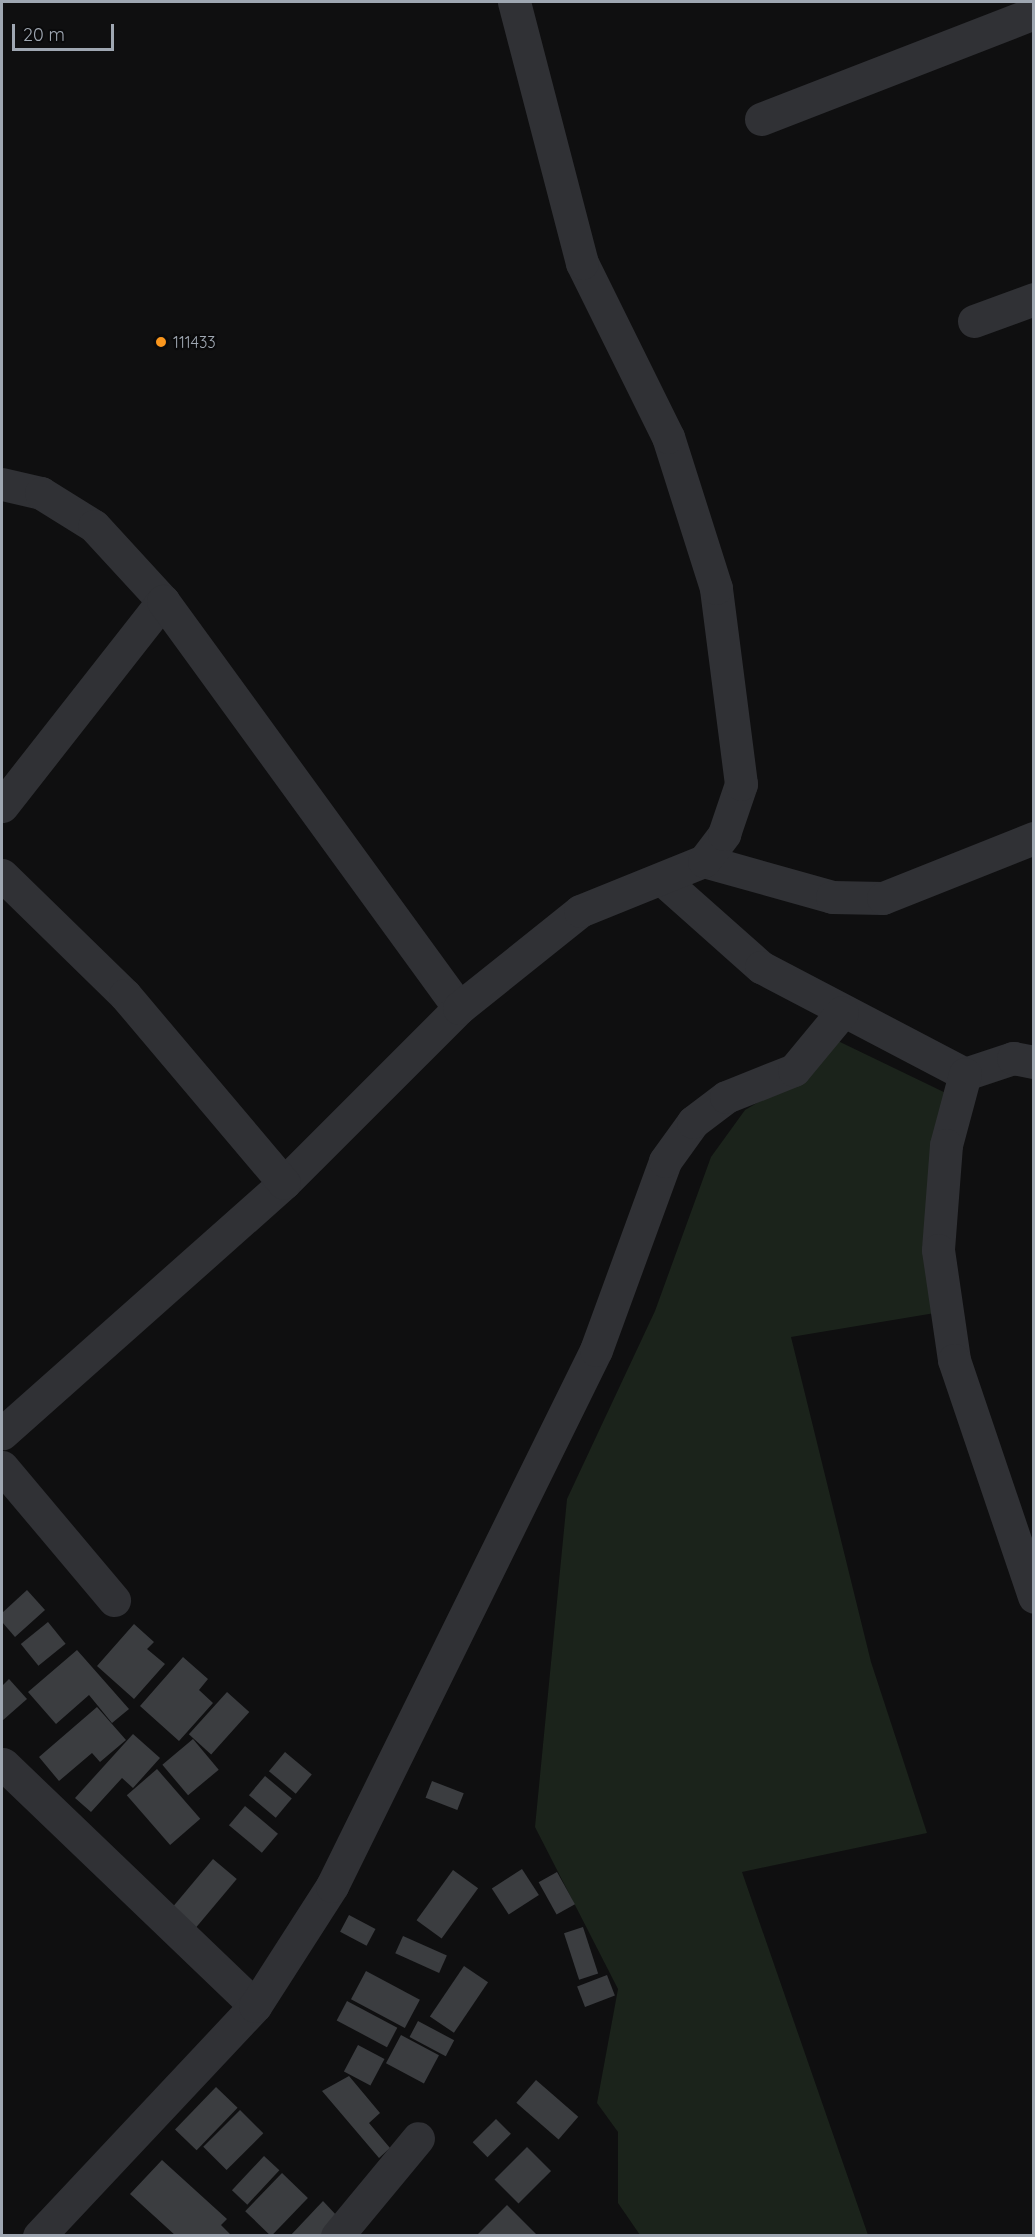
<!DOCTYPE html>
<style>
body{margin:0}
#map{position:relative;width:1035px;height:2237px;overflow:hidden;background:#0f0f10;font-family:Quicksand,sans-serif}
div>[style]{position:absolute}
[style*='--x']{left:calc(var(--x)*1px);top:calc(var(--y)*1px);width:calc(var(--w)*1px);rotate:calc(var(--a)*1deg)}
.green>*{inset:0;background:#1b231b}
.building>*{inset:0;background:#3b3d40;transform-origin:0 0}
.street>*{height:33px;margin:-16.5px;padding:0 16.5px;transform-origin:16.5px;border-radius:16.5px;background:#303135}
.dots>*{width:16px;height:16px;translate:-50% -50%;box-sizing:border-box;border:3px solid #0a0a0b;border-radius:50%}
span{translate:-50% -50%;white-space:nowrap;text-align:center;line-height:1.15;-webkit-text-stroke:4.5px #0a0a0b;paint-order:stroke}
.poi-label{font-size:16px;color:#9fa7b2}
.left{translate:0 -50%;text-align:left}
.frame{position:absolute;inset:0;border:3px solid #9fa7b2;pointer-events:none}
.scale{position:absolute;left:12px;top:24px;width:102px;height:27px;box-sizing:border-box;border:3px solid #9fa7b2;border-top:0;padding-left:8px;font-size:18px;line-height:21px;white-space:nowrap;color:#9fa7b2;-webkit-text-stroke:4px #0a0a0b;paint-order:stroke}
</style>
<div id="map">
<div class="green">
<div style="clip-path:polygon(838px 1041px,952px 1096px,935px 1313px,791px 1337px,871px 1662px,927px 1833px,742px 1872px,868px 2235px,640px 2235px,618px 2203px,618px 2132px,597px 2103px,618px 1989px,535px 1827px,567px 1499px,655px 1311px,711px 1157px,745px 1110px,774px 1093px)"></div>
</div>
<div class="building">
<div style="clip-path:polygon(27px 1590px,45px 1610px,15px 1637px,2px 1622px,2px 1613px)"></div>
<div style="left:48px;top:1622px;width:28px;height:35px;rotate:51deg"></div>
<div style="clip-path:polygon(134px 1624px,154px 1642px,147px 1649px,165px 1664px,134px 1699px,97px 1666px)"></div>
<div style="clip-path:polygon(77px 1650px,129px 1709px,112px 1723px,89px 1695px,56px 1724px,28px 1692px)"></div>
<div style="clip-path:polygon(183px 1657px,208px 1679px,199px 1690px,213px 1703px,179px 1741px,140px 1706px)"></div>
<div style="clip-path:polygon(9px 1679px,27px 1699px,2px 1721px,2px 1686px)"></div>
<div style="left:227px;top:1692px;width:30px;height:57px;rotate:42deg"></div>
<div style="clip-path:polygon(97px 1707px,126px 1740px,100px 1762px,92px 1753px,59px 1781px,39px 1757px)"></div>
<div style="clip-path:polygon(133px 1734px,160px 1758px,133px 1788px,122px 1778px,91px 1812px,75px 1798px)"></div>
<div style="left:193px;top:1739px;width:40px;height:40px;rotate:50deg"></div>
<div style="left:285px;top:1752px;width:35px;height:25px;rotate:40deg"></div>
<div style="left:157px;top:1769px;width:66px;height:40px;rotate:49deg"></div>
<div style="left:265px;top:1776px;width:35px;height:25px;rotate:40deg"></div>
<div style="left:432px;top:1781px;width:34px;height:18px;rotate:21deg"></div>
<div style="left:245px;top:1806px;width:43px;height:25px;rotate:40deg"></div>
<div style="left:213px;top:1859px;width:31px;height:65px;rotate:40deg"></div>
<div style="left:522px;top:1869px;width:31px;height:36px;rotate:57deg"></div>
<div style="left:453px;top:1870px;width:31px;height:62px;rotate:36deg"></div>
<div style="left:557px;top:1872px;width:37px;height:21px;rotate:61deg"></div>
<div style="left:349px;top:1915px;width:30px;height:19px;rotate:28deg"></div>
<div style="left:583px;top:1927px;width:49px;height:20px;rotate:72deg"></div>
<div style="left:403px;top:1936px;width:48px;height:19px;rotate:24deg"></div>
<div style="left:464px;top:1966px;width:29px;height:61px;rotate:34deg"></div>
<div style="left:366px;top:1971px;width:61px;height:32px;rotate:28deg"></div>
<div style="left:607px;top:1975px;width:22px;height:32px;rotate:69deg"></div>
<div style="left:347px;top:2001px;width:57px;height:22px;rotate:28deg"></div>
<div style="left:418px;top:2021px;width:41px;height:18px;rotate:28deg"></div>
<div style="left:401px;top:2035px;width:43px;height:32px;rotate:28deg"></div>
<div style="left:358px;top:2045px;width:30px;height:30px;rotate:28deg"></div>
<div style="clip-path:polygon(349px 2076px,380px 2113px,369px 2123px,390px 2148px,379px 2158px,322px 2091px)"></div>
<div style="left:536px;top:2080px;width:56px;height:30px;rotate:41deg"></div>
<div style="left:216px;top:2087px;width:30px;height:59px;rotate:44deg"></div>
<div style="left:240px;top:2110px;width:33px;height:52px;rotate:45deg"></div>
<div style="left:496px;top:2119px;width:21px;height:33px;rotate:45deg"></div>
<div style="left:527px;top:2147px;width:34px;height:46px;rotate:45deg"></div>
<div style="left:264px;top:2156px;width:21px;height:47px;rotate:43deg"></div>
<div style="clip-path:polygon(162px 2160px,227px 2219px,221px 2225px,232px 2236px,176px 2236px,130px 2194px)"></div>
<div style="left:282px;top:2173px;width:36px;height:53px;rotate:44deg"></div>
<div style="clip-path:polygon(323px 2201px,338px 2217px,320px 2236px,290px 2236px)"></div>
<div style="clip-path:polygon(507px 2205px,538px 2236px,476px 2236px)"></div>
</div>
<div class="street">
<div style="--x:761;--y:119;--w:293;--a:-21.2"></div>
<div style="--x:974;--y:321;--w:64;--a:-20.1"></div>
<div style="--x:2;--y:484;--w:40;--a:13"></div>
<div style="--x:41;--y:493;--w:62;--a:31.9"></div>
<div style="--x:94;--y:526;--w:102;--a:47.4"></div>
<div style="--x:2;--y:806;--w:261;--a:-51.9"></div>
<div style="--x:163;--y:601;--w:503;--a:53.97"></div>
<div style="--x:459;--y:1008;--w:247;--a:135"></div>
<div style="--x:284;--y:1183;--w:377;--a:138.4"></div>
<div style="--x:704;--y:861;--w:133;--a:15.7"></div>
<div style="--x:832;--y:897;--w:51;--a:1.1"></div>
<div style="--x:883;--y:898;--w:162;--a:-21.7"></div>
<div style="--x:2;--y:875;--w:172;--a:44.3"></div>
<div style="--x:125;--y:995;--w:246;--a:49.8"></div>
<div style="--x:664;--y:881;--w:130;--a:41.6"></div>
<div style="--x:761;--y:967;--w:230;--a:27.7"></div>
<div style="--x:965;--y:1074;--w:51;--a:-18.4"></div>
<div style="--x:1013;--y:1058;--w:21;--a:11"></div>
<div style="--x:459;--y:1008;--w:155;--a:-38.7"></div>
<div style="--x:580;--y:911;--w:134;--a:-22"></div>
<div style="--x:704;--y:861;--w:34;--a:-53"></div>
<div style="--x:724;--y:834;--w:53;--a:-71.2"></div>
<div style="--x:741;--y:784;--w:198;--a:-97.3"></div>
<div style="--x:716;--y:588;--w:158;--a:-107.6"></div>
<div style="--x:668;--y:437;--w:194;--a:-116.3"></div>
<div style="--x:582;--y:263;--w:270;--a:-104.6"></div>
<div style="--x:965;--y:1074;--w:73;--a:105"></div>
<div style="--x:946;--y:1145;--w:105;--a:94.4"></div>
<div style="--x:938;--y:1250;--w:111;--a:81.7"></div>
<div style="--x:954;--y:1360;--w:250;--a:71.3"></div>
<div style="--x:2;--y:1467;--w:174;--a:49.9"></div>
<div style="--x:3;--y:1764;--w:349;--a:43.8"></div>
<div style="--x:39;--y:2236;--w:316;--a:-46.8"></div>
<div style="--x:255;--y:2006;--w:143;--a:-57.3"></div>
<div style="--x:332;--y:1886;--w:597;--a:-63.78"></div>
<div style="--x:596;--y:1350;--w:201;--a:-69.9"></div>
<div style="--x:665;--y:1161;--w:48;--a:-54.3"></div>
<div style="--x:693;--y:1122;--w:41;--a:-37.1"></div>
<div style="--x:726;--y:1097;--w:73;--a:-21.7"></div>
<div style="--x:794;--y:1070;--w:75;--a:-50.4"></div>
<div style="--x:337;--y:2236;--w:127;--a:-50.4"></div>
</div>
<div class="dots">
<div style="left:161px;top:342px;background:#fa961d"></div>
</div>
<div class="poi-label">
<span class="left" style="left:173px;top:342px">111433</span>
</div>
<div class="frame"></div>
<div class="scale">20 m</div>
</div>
